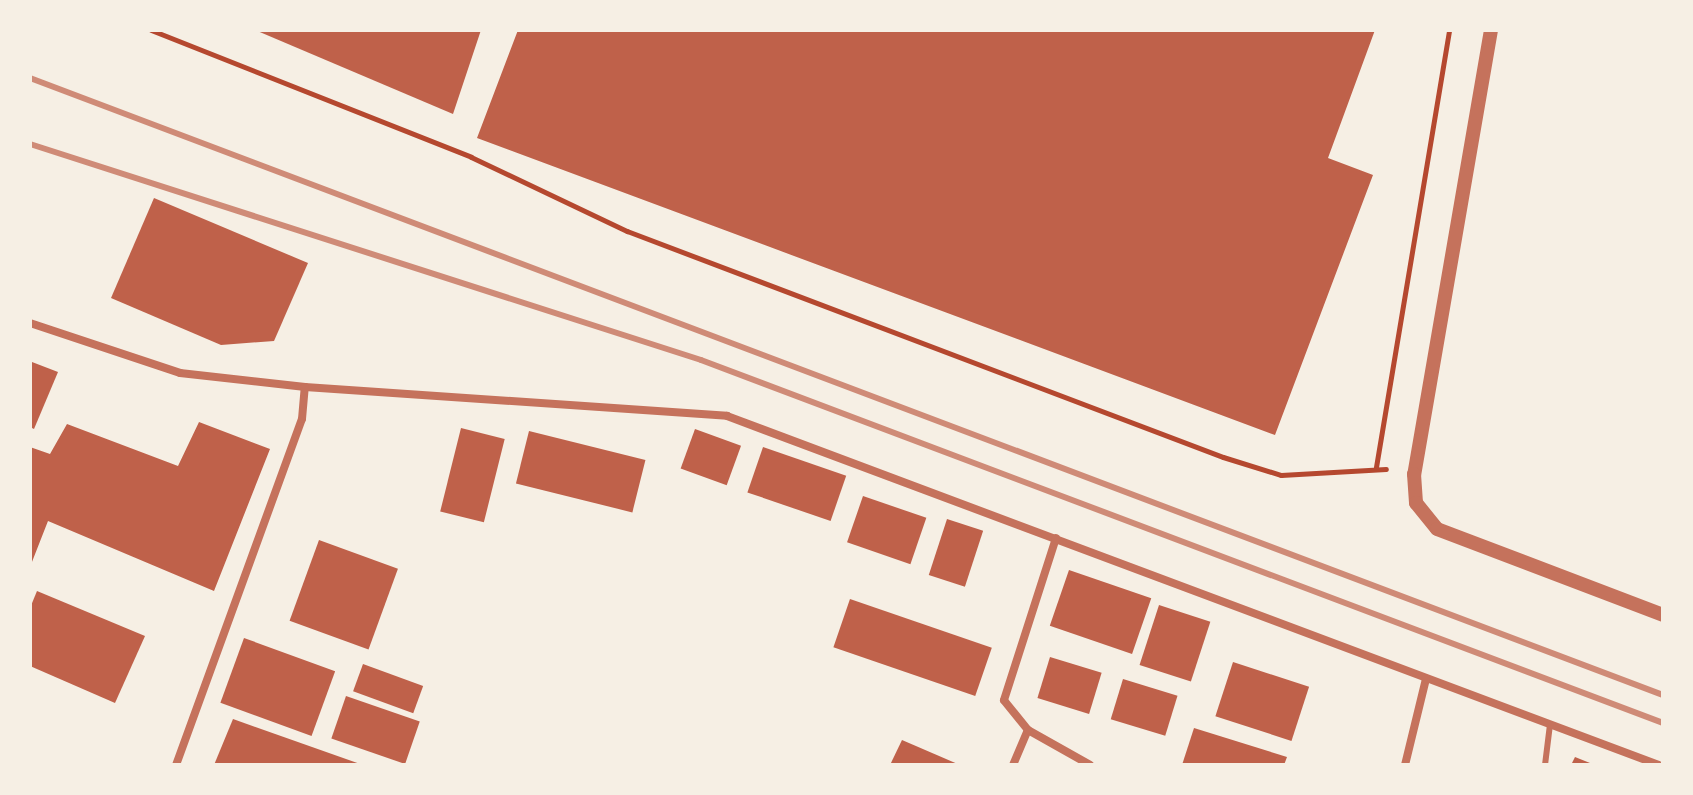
<!DOCTYPE html>
<style>
body{margin:0}
#map{position:relative;width:1693px;height:795px;overflow:hidden;background:#f6efe4;font-family:"Sofia Sans Condensed",sans-serif}
div>[style]{position:absolute}
[style*='--x']{left:calc(var(--x)*1px);top:calc(var(--y)*1px);width:calc(var(--w)*1px);rotate:calc(var(--a)*1deg)}
.building>*{inset:0;background:#bf614a;transform-origin:0 0}
.path>*{height:5px;margin:-2.5px;padding:0 2.5px;transform-origin:2.5px;border-radius:2.5px;background:#b5482f}
.service>*{height:6px;margin:-3px;padding:0 3px;transform-origin:3px;border-radius:3px;background:#c5725c}
.minor>*{height:8px;margin:-4px;padding:0 4px;transform-origin:4px;border-radius:4px;background:#c5725c}
.tertiary>*{height:14px;margin:-7px;padding:0 7px;transform-origin:7px;border-radius:7px;background:#c5725c}
.rail>*{height:6px;margin:-3px;padding:0 3px;transform-origin:3px;border-radius:3px;background:#cf8b77}
span{translate:-50% -50%;white-space:nowrap;text-align:center;line-height:1.15;-webkit-text-stroke:8px #f6efe4;paint-order:stroke}
.frame{position:absolute;inset:0;border:32px solid #f6efe4;pointer-events:none}
</style>
<div id="map">
<div class="building">
<div style="clip-path:polygon(255px 30px,481px 30px,453px 114px)"></div>
<div style="clip-path:polygon(518px 30px,1375px 30px,1328px 158px,1373px 175px,1275px 435px,477px 138px)"></div>
<div style="clip-path:polygon(154px 198px,308px 263px,274px 341px,221px 345px,111px 298px)"></div>
<div style="clip-path:polygon(32px 362px,58px 372px,34px 429px,30px 427px)"></div>
<div style="clip-path:polygon(199px 422px,270px 449px,214px 591px,48px 521px,30px 567px,30px 447px,50px 454px,67px 424px,178px 466px)"></div>
<div style="left:461px;top:428px;width:45px;height:86px;rotate:14deg"></div>
<div style="left:695px;top:429px;width:49px;height:42px;rotate:20deg"></div>
<div style="left:529px;top:431px;width:120px;height:54px;rotate:14deg"></div>
<div style="left:763px;top:447px;width:88px;height:48px;rotate:19deg"></div>
<div style="left:863px;top:496px;width:67px;height:49px;rotate:19deg"></div>
<div style="left:947px;top:519px;width:38px;height:59px;rotate:18deg"></div>
<div style="left:319px;top:540px;width:84px;height:86px;rotate:20deg"></div>
<div style="left:1069px;top:570px;width:87px;height:59px;rotate:19deg"></div>
<div style="clip-path:polygon(37px 591px,145px 636px,115px 703px,30px 666px,30px 608px)"></div>
<div style="left:850px;top:599px;width:150px;height:51px;rotate:19deg"></div>
<div style="left:1159px;top:605px;width:54px;height:63px;rotate:18deg"></div>
<div style="left:244px;top:638px;width:97px;height:69px;rotate:20deg"></div>
<div style="left:1050px;top:657px;width:54px;height:43px;rotate:17deg"></div>
<div style="left:1233px;top:662px;width:80px;height:57px;rotate:18deg"></div>
<div style="left:363px;top:664px;width:64px;height:29px;rotate:20deg"></div>
<div style="left:1123px;top:679px;width:57px;height:42px;rotate:17deg"></div>
<div style="left:346px;top:696px;width:78px;height:45px;rotate:19deg"></div>
<div style="clip-path:polygon(233px 719px,363px 765px,214px 765px)"></div>
<div style="clip-path:polygon(1194px 728px,1287px 757px,1284px 765px,1182px 765px)"></div>
<div style="clip-path:polygon(902px 740px,960px 765px,890px 765px)"></div>
<div style="clip-path:polygon(1575px 757px,1595px 765px,1571px 765px)"></div>
</div>
<div class="path">
<div style="--x:151;--y:30;--w:344;--a:21.6"></div>
<div style="--x:471;--y:157;--w:173;--a:25.4"></div>
<div style="--x:627;--y:231;--w:637;--a:20.77"></div>
<div style="--x:1223;--y:457;--w:61;--a:17.2"></div>
<div style="--x:1281;--y:475;--w:105;--a:-3.3"></div>
<div style="--x:1376;--y:467;--w:443;--a:-80.5"></div>
</div>
<div class="service">
<div style="--x:1545;--y:765;--w:39;--a:-83"></div>
</div>
<div class="minor">
<div style="--x:30;--y:323;--w:158;--a:18.4"></div>
<div style="--x:180;--y:373;--w:126;--a:6.4"></div>
<div style="--x:305;--y:387;--w:423;--a:3.9"></div>
<div style="--x:727;--y:416;--w:995;--a:20.53"></div>
<div style="--x:1028;--y:730;--w:71;--a:29.4"></div>
<div style="--x:176;--y:765;--w:368;--a:-70"></div>
<div style="--x:302;--y:419;--w:32;--a:-85"></div>
<div style="--x:1013;--y:765;--w:38;--a:-67"></div>
<div style="--x:1028;--y:730;--w:38;--a:-129"></div>
<div style="--x:1004;--y:700;--w:170;--a:-72.2"></div>
<div style="--x:1405;--y:765;--w:89;--a:-76.3"></div>
</div>
<div class="tertiary">
<div style="--x:1491;--y:30;--w:451;--a:99.8"></div>
<div style="--x:1414;--y:474;--w:29;--a:86"></div>
<div style="--x:1416;--y:503;--w:33;--a:51"></div>
<div style="--x:1437;--y:529;--w:242;--a:20.8"></div>
</div>
<div class="rail">
<div style="--x:30;--y:78;--w:1746;--a:20.7"></div>
<div style="--x:30;--y:144;--w:705;--a:17.84"></div>
<div style="--x:701;--y:360;--w:1028;--a:20.67"></div>
</div>
<div class="frame"></div>
</div>
